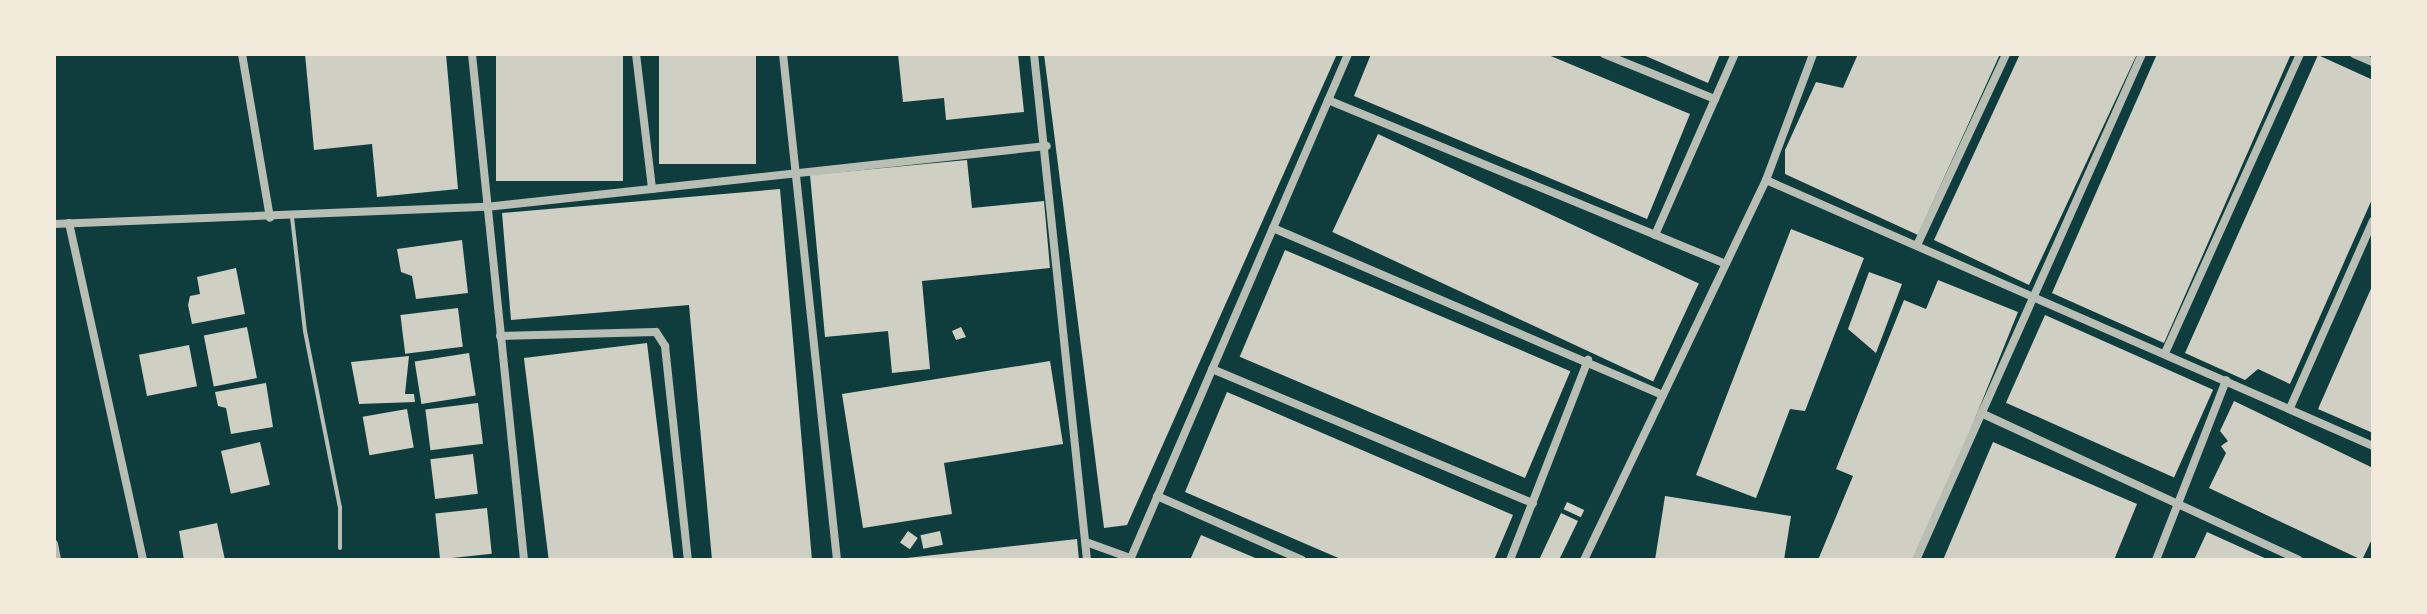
<!DOCTYPE html>
<style>
body{margin:0}
#map{position:relative;width:2427px;height:614px;overflow:hidden;background:#0f3d3e;font-family:Arial,sans-serif}
div>[style]{position:absolute}
[style*='--x']{left:calc(var(--x)*1px);top:calc(var(--y)*1px);width:calc(var(--w)*1px);rotate:calc(var(--a)*1deg)}
.building>*{inset:0;background:#cfcfc3;transform-origin:0 0}
.service>*{height:4px;margin:-2px;padding:0 2px;transform-origin:2px;border-radius:2px;background:#b8beb3}
.minor>*{height:8px;margin:-4px;padding:0 4px;transform-origin:4px;border-radius:4px;background:#b8beb3}
span{translate:-50% -50%;white-space:nowrap;text-align:center;line-height:1.15;-webkit-text-stroke:6px #f1e9da;paint-order:stroke}
.frame{position:absolute;inset:0;border:56px solid #f1e9da;pointer-events:none}
</style>
<div id="map">
<div class="building">
<div style="clip-path:polygon(305px 54px,446px 54px,458px 189px,377px 197px,372px 144px,314px 150px)"></div>
<div style="left:496px;top:54px;width:127px;height:127px"></div>
<div style="left:659px;top:54px;width:97px;height:110px"></div>
<div style="clip-path:polygon(898px 54px,1018px 54px,1024px 112px,946px 120px,944px 98px,903px 102px)"></div>
<div style="clip-path:polygon(1044px 54px,1337px 54px,1127px 525px,1104px 528px)"></div>
<div style="clip-path:polygon(1371px 54px,1546px 54px,1690px 114px,1647px 219px,1354px 96px)"></div>
<div style="clip-path:polygon(1641px 54px,1720px 54px,1708px 83px)"></div>
<div style="clip-path:polygon(1858px 54px,2000px 54px,1918px 235px,1785px 174px,1785px 150px,1816px 82px,1843px 88px)"></div>
<div style="clip-path:polygon(2020px 54px,2137px 54px,2029px 285px,1934px 240px)"></div>
<div style="clip-path:polygon(2157px 54px,2291px 54px,2164px 343px,2052px 293px)"></div>
<div style="clip-path:polygon(2318px 55px,2373px 80px,2373px 197px,2290px 384px,2258px 369px,2245px 380px,2185px 353px)"></div>
<div style="left:1378px;top:134px;width:354px;height:108px;rotate:25deg"></div>
<div style="clip-path:polygon(967px 160px,972px 208px,1044px 201px,1050px 268px,922px 281px,930px 369px,892px 373px,888px 331px,825px 337px,810px 175px)"></div>
<div style="clip-path:polygon(780px 189px,812px 560px,712px 560px,689px 305px,511px 320px,502px 213px)"></div>
<div style="clip-path:polygon(1791px 229px,1864px 258px,1805px 411px,1790px 409px,1756px 498px,1696px 475px)"></div>
<div style="clip-path:polygon(462px 240px,468px 293px,416px 299px,412px 276px,401px 272px,397px 249px)"></div>
<div style="left:1285px;top:250px;width:310px;height:116px;rotate:23deg"></div>
<div style="clip-path:polygon(236px 268px,245px 314px,192px 324px,188px 305px,190px 296px,200px 294px,197px 277px)"></div>
<div style="clip-path:polygon(1869px 272px,1902px 284px,1876px 353px,1848px 329px)"></div>
<div style="clip-path:polygon(1938px 280px,2018px 312px,1918px 560px,1818px 560px,1853px 476px,1836px 469px,1904px 300px,1926px 309px)"></div>
<div style="clip-path:polygon(2373px 284px,2373px 433px,2318px 409px)"></div>
<div style="left:458px;top:308px;width:39px;height:58px;rotate:83deg"></div>
<div style="left:2045px;top:315px;width:184px;height:96px;rotate:24deg"></div>
<div style="left:247px;top:327px;width:52px;height:44px;rotate:79deg"></div>
<div style="clip-path:polygon(961px 327px,966px 337px,956px 340px,952px 331px)"></div>
<div style="left:647px;top:343px;width:218px;height:124px;rotate:83deg"></div>
<div style="left:189px;top:345px;width:42px;height:51px;rotate:79deg"></div>
<div style="left:469px;top:353px;width:43px;height:55px;rotate:81deg"></div>
<div style="clip-path:polygon(409px 356px,405px 394px,414px 394px,415px 402px,359px 404px,351px 362px)"></div>
<div style="clip-path:polygon(1050px 361px,1063px 444px,944px 463px,952px 514px,863px 528px,842px 394px)"></div>
<div style="clip-path:polygon(266px 383px,273px 427px,231px 434px,226px 408px,218px 406px,215px 392px)"></div>
<div style="clip-path:polygon(1227px 392px,1513px 515px,1494px 560px,1343px 560px,1185px 492px)"></div>
<div style="clip-path:polygon(2234px 401px,2373px 468px,2373px 537px,2362px 560px,2209px 488px,2226px 453px,2221px 446px,2228px 441px,2220px 431px)"></div>
<div style="left:478px;top:403px;width:41px;height:53px;rotate:83deg"></div>
<div style="left:407px;top:409px;width:39px;height:45px;rotate:80deg"></div>
<div style="left:260px;top:442px;width:44px;height:40px;rotate:77deg"></div>
<div style="clip-path:polygon(1993px 442px,2137px 504px,2114px 560px,1943px 560px)"></div>
<div style="left:473px;top:454px;width:40px;height:43px;rotate:83deg"></div>
<div style="clip-path:polygon(1665px 496px,1791px 516px,1784px 560px,1655px 560px)"></div>
<div style="left:1567px;top:502px;width:19px;height:8px;rotate:25deg"></div>
<div style="left:487px;top:508px;width:46px;height:52px;rotate:84deg"></div>
<div style="clip-path:polygon(1561px 513px,1578px 521px,1559px 560px,1539px 560px)"></div>
<div style="clip-path:polygon(217px 523px,225px 560px,184px 560px,179px 531px)"></div>
<div style="left:908px;top:531px;width:12px;height:14px;rotate:35deg"></div>
<div style="left:940px;top:531px;width:14px;height:20px;rotate:78deg"></div>
<div style="clip-path:polygon(2207px 532px,2269px 560px,2194px 560px)"></div>
<div style="clip-path:polygon(1201px 535px,1260px 560px,1190px 560px)"></div>
<div style="clip-path:polygon(1077px 539px,1079px 560px,907px 560px,907px 558px)"></div>
</div>
<div class="service">
<div style="--x:292;--y:217;--w:115;--a:83.5"></div>
<div style="--x:305;--y:331;--w:179;--a:78.8"></div>
<div style="--x:340;--y:507;--w:41;--a:90"></div>
</div>
<div class="minor">
<div style="--x:242;--y:54;--w:166;--a:80.3"></div>
<div style="--x:472;--y:54;--w:509;--a:84.13"></div>
<div style="--x:636;--y:54;--w:136;--a:83.2"></div>
<div style="--x:783;--y:54;--w:509;--a:83.91"></div>
<div style="--x:1034;--y:54;--w:509;--a:84.02"></div>
<div style="--x:1604;--y:54;--w:120;--a:22.1"></div>
<div style="--x:2354;--y:54;--w:21;--a:23"></div>
<div style="--x:1328;--y:100;--w:430;--a:22.4"></div>
<div style="--x:1766;--y:180;--w:663;--a:23.66"></div>
<div style="--x:69;--y:223;--w:345;--a:77.6"></div>
<div style="--x:54;--y:224;--w:432;--a:-2.3"></div>
<div style="--x:486;--y:207;--w:564;--a:-6.21"></div>
<div style="--x:1273;--y:228;--w:424;--a:23.2"></div>
<div style="--x:1655;--y:235;--w:198;--a:-66.2"></div>
<div style="--x:1918;--y:243;--w:208;--a:-65"></div>
<div style="--x:500;--y:336;--w:156;--a:-1.5"></div>
<div style="--x:656;--y:332;--w:17;--a:57"></div>
<div style="--x:665;--y:346;--w:215;--a:83.9"></div>
<div style="--x:2165;--y:353;--w:328;--a:-65.7"></div>
<div style="--x:1212;--y:369;--w:348;--a:22.7"></div>
<div style="--x:2290;--y:408;--w:205;--a:-66.1"></div>
<div style="--x:1981;--y:413;--w:350;--a:24.8"></div>
<div style="--x:1157;--y:496;--w:158;--a:23.8"></div>
<div style="--x:1086;--y:542;--w:47;--a:20"></div>
<div style="--x:54;--y:544;--w:16;--a:79"></div>
<div style="--x:1130;--y:560;--w:551;--a:-66.69"></div>
<div style="--x:1510;--y:560;--w:215;--a:-68.7"></div>
<div style="--x:1584;--y:560;--w:421;--a:-64.4"></div>
<div style="--x:1766;--y:180;--w:134;--a:-69.5"></div>
<div style="--x:1916;--y:560;--w:554;--a:-65.93"></div>
<div style="--x:2156;--y:560;--w:193;--a:-68.7"></div>
</div>
<div class="frame"></div>
</div>
